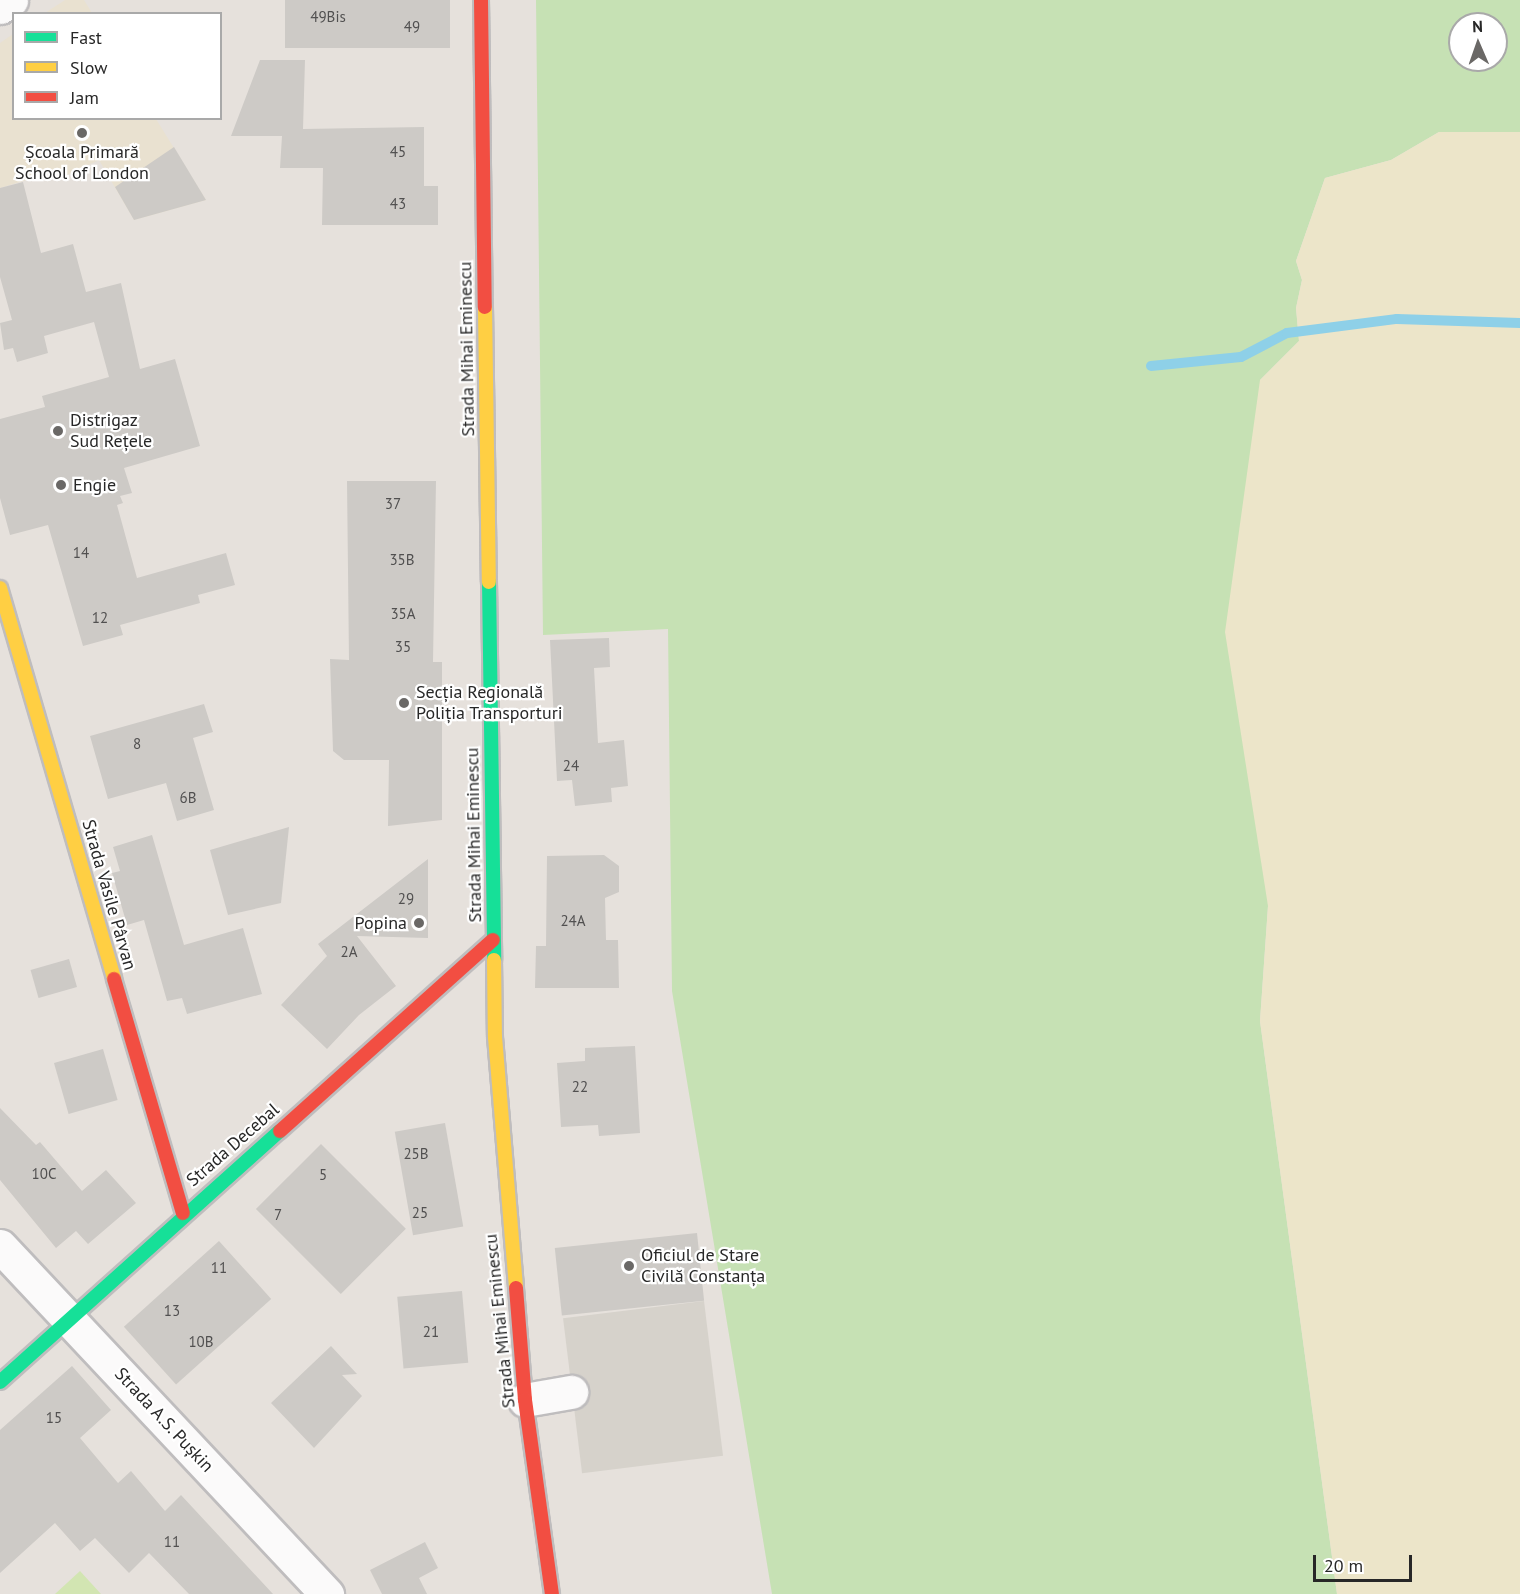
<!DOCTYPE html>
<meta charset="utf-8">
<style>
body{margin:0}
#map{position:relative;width:1520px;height:1594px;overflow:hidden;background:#e6e1dc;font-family:"PT Sans",sans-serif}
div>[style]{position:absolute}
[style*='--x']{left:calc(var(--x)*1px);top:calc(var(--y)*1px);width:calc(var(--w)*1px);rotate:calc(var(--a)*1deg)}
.education>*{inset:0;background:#e9e1d0}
.green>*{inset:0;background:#c6e1b4}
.sand>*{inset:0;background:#ece5c9}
.pitch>*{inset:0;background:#d2e5b2}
.plaza>*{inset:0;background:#d6d2cb;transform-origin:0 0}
.stream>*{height:10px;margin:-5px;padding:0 5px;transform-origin:5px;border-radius:5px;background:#8ed0e8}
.building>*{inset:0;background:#cdcac6;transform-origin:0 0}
.roads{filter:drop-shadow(2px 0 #bfbdbe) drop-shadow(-2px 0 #bfbdbe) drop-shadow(0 2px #bfbdbe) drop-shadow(0 -2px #bfbdbe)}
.street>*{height:33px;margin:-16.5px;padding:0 16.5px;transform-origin:16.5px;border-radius:16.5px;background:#fbfafa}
.fast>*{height:14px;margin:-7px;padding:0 7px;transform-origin:7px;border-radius:7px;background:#16e098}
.slow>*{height:14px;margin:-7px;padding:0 7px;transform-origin:7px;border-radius:7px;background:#ffcf43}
.jam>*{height:14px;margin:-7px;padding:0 7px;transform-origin:7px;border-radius:7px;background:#f24e42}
.dots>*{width:16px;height:16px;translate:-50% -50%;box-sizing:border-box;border:3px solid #fff;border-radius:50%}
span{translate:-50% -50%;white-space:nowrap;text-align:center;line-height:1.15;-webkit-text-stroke:4.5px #fff;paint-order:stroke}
.number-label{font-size:15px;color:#515050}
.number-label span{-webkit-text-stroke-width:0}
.poi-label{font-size:18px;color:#272727}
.left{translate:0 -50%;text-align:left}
.right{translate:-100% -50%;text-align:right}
.street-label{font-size:18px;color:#272727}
.legend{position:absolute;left:12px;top:12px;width:210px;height:108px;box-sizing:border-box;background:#fff;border:2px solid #a9a9a9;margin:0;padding:8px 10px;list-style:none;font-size:18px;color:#272727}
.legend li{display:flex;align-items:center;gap:12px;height:30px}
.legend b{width:30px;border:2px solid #a9a9a9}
.north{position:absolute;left:1448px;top:12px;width:60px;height:60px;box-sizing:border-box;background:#fff;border:2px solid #a9a9a9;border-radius:50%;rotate:358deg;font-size:16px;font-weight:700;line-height:24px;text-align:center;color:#272727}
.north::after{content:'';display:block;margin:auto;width:21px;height:27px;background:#6a6866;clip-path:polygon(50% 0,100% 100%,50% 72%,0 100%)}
.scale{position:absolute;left:1313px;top:1555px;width:99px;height:27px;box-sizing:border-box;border:3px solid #272727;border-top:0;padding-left:8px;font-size:18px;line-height:21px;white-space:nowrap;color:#272727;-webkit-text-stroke:4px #fff;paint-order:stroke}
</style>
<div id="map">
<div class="education">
<div style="clip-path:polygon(65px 0,84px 0,92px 13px,45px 13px)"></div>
<div style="clip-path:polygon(13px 34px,14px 118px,156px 119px,206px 200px,134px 220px,99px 160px,63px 177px,60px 170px,0 188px,0 43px)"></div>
</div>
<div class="green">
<div style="clip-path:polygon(evenodd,536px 0,1520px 0,1520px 132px,1439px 132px,1391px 160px,1325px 178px,1296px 261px,1302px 280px,1296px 308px,1299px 341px,1260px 380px,1268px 906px,1260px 1021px,1337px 1594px,772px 1594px,672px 991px,668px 629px,543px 635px,536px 0,1460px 24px,1496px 24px,1496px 60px,1460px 60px,1460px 24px)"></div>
</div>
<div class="sand">
<div style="clip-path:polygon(1439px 132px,1520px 132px,1520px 1594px,1337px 1594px,1260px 1021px,1268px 906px,1225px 632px,1260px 380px,1299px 341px,1296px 308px,1302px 280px,1296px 261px,1325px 178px,1391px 160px)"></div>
</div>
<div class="pitch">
<div style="clip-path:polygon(80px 1571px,101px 1594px,55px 1594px)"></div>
</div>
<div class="plaza">
<div style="left:704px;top:1301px;width:156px;height:142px;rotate:83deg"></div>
</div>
<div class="stream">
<div style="--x:1151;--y:366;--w:90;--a:-5.7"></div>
<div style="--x:1241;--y:357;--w:52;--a:-27.6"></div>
<div style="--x:1287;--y:333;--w:111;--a:-7.3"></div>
<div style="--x:1397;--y:319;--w:123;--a:1.9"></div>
</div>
<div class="building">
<div style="left:285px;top:0;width:165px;height:48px"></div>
<div style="clip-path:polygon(260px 60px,305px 60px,303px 129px,424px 127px,424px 186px,438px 186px,438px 225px,322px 225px,323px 168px,280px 168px,282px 136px,231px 136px)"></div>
<div style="clip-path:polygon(174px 147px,206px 200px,134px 220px,115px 187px)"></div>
<div style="clip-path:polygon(23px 182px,41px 253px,73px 244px,86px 292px,121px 283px,140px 369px,175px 359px,200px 446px,124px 468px,132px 493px,120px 496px,123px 503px,117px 505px,137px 578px,226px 553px,235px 585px,198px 595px,200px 603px,120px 625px,123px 635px,83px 646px,48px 525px,10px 535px,0 498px,0 419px,45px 407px,42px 396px,109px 377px,94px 322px,44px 336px,48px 353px,17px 362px,13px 348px,4px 350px,0 323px,12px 320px,0 277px,0 188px)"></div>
<div style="clip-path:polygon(347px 481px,436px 481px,433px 662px,442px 662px,442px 820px,388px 826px,389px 760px,344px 760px,333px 751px,330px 659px,349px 660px)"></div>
<div style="clip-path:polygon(609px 638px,610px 667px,594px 668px,598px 743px,624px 740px,628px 786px,611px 788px,612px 802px,575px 806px,572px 780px,557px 781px,550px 640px)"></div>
<div style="clip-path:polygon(204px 704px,213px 732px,193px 738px,214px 810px,177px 821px,166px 783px,108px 799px,90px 736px)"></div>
<div style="clip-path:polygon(289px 827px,281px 903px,228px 915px,210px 850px)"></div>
<div style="clip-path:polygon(152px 835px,184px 945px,243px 928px,262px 994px,187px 1014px,182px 998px,167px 1001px,144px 920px,127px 925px,112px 873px,120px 871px,113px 847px)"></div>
<div style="clip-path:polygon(604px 855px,619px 866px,619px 892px,605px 898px,606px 940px,618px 940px,619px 988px,535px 988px,536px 946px,546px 946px,547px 856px)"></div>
<div style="clip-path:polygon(428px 859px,428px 938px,357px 936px,396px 986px,359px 1015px,327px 1049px,281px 1005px,327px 956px,318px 944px)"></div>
<div style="left:69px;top:959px;width:29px;height:40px;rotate:74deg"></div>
<div style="clip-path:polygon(635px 1046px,640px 1133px,599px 1136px,598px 1125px,561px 1127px,557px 1063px,585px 1061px,585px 1048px)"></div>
<div style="left:103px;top:1049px;width:53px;height:51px;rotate:74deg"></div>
<div style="clip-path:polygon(0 1108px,36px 1145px,40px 1142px,82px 1191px,106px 1170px,136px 1203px,88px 1244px,76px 1231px,56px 1248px,0 1180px)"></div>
<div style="left:445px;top:1123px;width:105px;height:51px;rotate:80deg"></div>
<div style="left:321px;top:1144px;width:120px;height:92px;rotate:45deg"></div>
<div style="left:697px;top:1233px;width:68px;height:143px;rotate:84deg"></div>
<div style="left:219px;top:1241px;width:78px;height:128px;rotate:48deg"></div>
<div style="left:462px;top:1291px;width:72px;height:65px;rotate:85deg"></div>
<div style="clip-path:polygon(331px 1346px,357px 1374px,342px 1375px,362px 1396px,314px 1448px,271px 1403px)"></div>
<div style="clip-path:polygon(72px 1366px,111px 1410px,80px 1438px,118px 1483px,131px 1471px,165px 1511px,181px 1495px,273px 1594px,189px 1594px,149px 1553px,129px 1573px,95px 1538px,80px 1551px,55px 1523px,0 1573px,0 1430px)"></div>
<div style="clip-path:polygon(425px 1542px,438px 1568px,419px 1578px,427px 1594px,382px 1594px,370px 1570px)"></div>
</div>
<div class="roads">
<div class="street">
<div style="--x:0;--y:7;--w:13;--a:-32"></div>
<div style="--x:0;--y:1246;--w:478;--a:46.8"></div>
<div style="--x:525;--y:1400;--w:47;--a:-9.9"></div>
</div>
<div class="fast">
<div style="--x:489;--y:582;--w:378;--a:89.2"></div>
<div style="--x:0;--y:1382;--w:376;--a:-41.9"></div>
</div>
<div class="slow">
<div style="--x:485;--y:307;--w:275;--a:89.2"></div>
<div style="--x:0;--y:588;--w:407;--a:73.7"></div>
<div style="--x:494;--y:960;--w:77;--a:89.3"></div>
<div style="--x:495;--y:1037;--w:252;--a:85.2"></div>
</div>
<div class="jam">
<div style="--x:481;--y:0;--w:307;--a:89.3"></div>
<div style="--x:114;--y:979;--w:244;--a:73.6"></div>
<div style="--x:280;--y:1131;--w:286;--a:-41.9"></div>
<div style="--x:516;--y:1288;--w:112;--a:85.4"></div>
<div style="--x:525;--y:1400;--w:196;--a:82.1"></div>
</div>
</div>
<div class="dots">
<div style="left:82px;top:133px;background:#6a6866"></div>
<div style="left:58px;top:431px;background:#6a6866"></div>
<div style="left:61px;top:485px;background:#6a6866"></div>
<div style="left:404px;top:703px;background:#6a6866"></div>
<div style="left:419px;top:923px;background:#6a6866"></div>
<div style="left:629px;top:1266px;background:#6a6866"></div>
</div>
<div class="number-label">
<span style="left:328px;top:17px">49Bis</span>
<span style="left:412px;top:27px">49</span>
<span style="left:398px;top:152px">45</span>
<span style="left:398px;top:204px">43</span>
<span style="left:393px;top:504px">37</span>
<span style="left:81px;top:553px">14</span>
<span style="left:402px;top:560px">35B</span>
<span style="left:403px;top:614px">35A</span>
<span style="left:100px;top:618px">12</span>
<span style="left:403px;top:647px">35</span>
<span style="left:137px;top:744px">8</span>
<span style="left:571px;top:766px">24</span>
<span style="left:188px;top:798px">6B</span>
<span style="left:406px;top:899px">29</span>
<span style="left:573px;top:921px">24A</span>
<span style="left:349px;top:952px">2A</span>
<span style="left:580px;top:1087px">22</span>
<span style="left:416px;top:1154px">25B</span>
<span style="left:44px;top:1174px">10C</span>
<span style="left:323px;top:1175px">5</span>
<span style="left:420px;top:1213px">25</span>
<span style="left:278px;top:1215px">7</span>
<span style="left:219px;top:1268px">11</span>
<span style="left:172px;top:1311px">13</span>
<span style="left:431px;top:1332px">21</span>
<span style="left:201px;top:1342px">10B</span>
<span style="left:54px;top:1418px">15</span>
<span style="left:172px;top:1542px">11</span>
</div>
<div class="poi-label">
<span style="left:82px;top:163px">Școala Primară<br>School of London</span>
<span class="left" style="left:70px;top:431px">Distrigaz<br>Sud Rețele</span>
<span class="left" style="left:73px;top:485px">Engie</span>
<span class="left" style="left:416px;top:703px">Secția Regională<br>Poliția Transporturi</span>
<span class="right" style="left:407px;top:923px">Popina</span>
<span class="left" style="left:641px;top:1266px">Oficiul de Stare<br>Civilă Constanța</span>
</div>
<div class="street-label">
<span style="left:467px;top:349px;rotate:-91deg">Strada Mihai Eminescu</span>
<span style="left:474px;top:835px;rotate:-91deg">Strada Mihai Eminescu</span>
<span style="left:109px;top:895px;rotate:74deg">Strada Vasile Pârvan</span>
<span style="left:233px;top:1145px;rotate:-41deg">Strada Decebal</span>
<span style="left:500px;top:1321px;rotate:-96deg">Strada Mihai Eminescu</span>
<span style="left:164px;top:1420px;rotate:47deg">Strada A.S. Pușkin</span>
</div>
<ul class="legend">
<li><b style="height:8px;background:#16e098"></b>Fast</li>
<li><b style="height:8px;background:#ffcf43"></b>Slow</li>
<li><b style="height:8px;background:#f24e42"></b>Jam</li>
</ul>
<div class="north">N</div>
<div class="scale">20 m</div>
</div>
